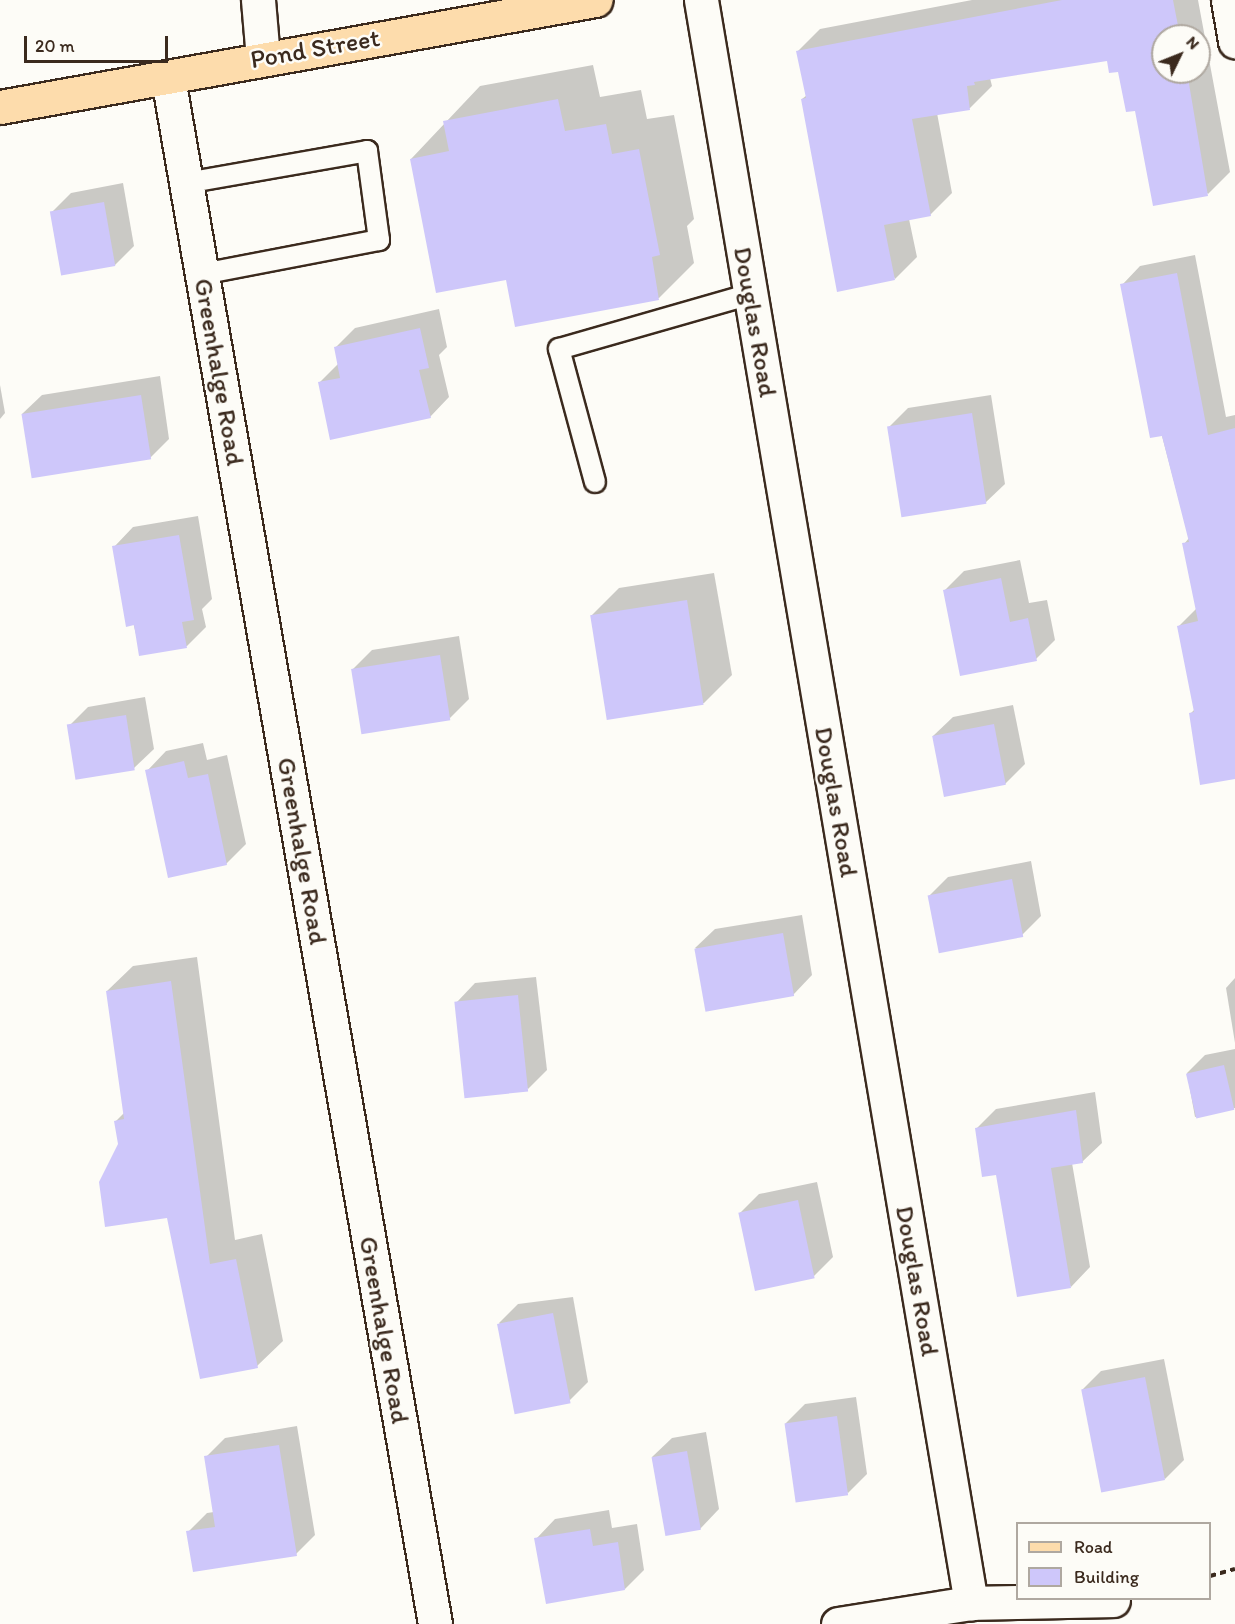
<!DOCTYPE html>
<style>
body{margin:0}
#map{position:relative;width:1235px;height:1624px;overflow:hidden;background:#fdfcf7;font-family:Itim,sans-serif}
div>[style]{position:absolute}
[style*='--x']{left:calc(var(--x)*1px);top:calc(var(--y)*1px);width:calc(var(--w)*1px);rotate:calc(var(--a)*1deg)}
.shadow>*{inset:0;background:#0003}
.building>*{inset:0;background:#cec7fa;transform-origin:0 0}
.path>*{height:4px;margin-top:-2px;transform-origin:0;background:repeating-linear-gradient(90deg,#3b2a1e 0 6px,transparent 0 10.5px)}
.roads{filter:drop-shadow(2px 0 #3b2a1e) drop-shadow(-2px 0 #3b2a1e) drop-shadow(0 2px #3b2a1e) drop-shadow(0 -2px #3b2a1e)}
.lane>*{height:20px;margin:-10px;padding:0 10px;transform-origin:10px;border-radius:10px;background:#fdfcf7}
.street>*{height:33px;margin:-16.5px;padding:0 16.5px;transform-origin:16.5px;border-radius:16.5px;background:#fdfcf7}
.primary>*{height:33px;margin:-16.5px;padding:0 16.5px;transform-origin:16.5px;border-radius:16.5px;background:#fddcac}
span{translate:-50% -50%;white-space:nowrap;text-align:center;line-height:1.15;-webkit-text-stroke:5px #fdfcf7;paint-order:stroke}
.street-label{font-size:26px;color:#3b2a1e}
.legend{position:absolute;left:1016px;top:1522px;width:195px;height:78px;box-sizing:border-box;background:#fdfcf7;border:2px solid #afa8a0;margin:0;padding:8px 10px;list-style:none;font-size:18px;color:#3b2a1e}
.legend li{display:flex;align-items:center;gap:12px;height:30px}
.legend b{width:30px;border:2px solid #afa8a0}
.north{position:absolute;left:1151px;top:24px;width:60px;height:60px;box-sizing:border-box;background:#fdfcf7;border:2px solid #afa8a0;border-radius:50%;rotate:47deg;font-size:16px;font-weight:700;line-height:24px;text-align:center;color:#3b2a1e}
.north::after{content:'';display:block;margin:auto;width:21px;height:27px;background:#3b2a1e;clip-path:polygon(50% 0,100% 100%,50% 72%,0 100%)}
.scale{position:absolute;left:24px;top:36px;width:144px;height:27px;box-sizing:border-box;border:3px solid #3b2a1e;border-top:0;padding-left:8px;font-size:18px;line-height:21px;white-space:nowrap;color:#3b2a1e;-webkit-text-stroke:4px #fdfcf7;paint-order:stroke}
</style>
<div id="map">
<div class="shadow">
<div style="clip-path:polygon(evenodd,972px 0,1198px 0,1230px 172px,1208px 194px,1136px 109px,1119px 70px,1108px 59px,990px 78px,992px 86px,970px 108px,937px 113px,952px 193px,930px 215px,909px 219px,917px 257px,895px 279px,802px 99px,807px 95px,798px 51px,820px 29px,972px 0,1163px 36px,1199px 36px,1199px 72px,1163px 72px,1163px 36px)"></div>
<div style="clip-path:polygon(593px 65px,600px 97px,641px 90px,647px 119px,674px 115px,694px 219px,687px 226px,694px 263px,659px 298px,507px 279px,411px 159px,480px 86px)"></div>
<div style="clip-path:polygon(123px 183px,134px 246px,115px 265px,52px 212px,71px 193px)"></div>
<div style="clip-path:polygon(1195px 255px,1226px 417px,1235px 415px,1235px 778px,1190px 714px,1195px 709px,1179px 626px,1197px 608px,1184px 544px,1189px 538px,1122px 285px,1140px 266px)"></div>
<div style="clip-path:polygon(439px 309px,447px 347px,439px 355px,449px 397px,430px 417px,319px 383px,339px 363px,335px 348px,355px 328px)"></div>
<div style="clip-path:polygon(160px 376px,169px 439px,150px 458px,22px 414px,42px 395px)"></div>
<div style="clip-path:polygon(0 385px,5px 413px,0 419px)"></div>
<div style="clip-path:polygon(991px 395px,1005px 484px,985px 503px,889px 427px,908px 408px)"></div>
<div style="clip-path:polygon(198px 516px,212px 599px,202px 609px,206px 627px,187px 646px,141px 654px,114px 547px,133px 527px)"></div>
<div style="clip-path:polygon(1020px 560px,1029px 603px,1047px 600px,1055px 640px,1036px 659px,945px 590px,964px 571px)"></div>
<div style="clip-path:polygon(714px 573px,732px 675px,704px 703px,608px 719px,591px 616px,619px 588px)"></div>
<div style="clip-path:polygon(459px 636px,469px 699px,450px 718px,353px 669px,372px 650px)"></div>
<div style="clip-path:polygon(145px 697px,154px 749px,134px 768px,69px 726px,88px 707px)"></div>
<div style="clip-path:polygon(1013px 705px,1025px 764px,1005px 784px,933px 736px,953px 717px)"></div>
<div style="clip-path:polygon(203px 743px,207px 760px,227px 755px,246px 844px,226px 864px,147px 771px,166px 751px)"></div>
<div style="clip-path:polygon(1031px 861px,1041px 916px,1022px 935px,929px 896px,948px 877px)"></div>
<div style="clip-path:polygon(802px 915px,812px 975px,793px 995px,695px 948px,715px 929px)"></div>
<div style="clip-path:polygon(197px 957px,235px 1240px,262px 1234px,283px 1341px,257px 1366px,168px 1216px,119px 1145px,116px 1121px,124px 1113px,107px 991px,133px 966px)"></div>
<div style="clip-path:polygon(536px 977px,547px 1070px,528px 1089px,456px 1003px,475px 983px)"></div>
<div style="clip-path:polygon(1235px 978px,1235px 1043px,1226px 988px)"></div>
<div style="clip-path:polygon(1235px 1049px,1235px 1108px,1195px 1117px,1187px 1073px,1205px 1055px)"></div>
<div style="clip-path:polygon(1095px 1092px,1102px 1143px,1082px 1162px,1072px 1163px,1090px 1267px,1071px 1287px,997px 1174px,977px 1128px,996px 1109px)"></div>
<div style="clip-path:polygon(817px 1182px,833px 1257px,814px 1276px,740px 1213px,759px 1194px)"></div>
<div style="clip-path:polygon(573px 1297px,588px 1382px,569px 1401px,499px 1323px,518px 1304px)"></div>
<div style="clip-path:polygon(1164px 1359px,1184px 1460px,1165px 1479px,1082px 1390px,1101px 1371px)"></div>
<div style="clip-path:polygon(856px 1397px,867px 1474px,848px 1493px,785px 1424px,805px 1404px)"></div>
<div style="clip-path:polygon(297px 1426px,315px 1535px,296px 1554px,188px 1532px,207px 1513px,214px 1512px,206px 1457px,225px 1438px)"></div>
<div style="clip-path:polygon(706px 1432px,719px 1509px,700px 1529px,652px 1457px,672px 1438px)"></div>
<div style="clip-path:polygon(609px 1510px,612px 1528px,637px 1524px,644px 1570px,625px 1589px,536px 1539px,555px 1519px)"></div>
</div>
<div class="building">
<div style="clip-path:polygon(1062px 0,1173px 0,1180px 36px,1163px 36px,1163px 72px,1187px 72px,1208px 196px,1153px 206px,1135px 111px,1126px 112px,1118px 72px,1109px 73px,1107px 61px,974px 82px,975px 85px,967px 86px,970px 110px,912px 119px,931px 216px,884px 225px,895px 280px,837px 292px,801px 99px,806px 98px,796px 51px)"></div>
<div style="clip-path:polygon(558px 99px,565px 131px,606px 124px,612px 154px,639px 149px,660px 255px,652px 257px,659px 300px,515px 327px,506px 280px,436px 293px,410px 159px,449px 151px,443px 121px)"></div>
<div style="left:104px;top:202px;width:65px;height:55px;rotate:80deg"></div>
<div style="clip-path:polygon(1177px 273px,1208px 435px,1235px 428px,1235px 779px,1200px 785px,1189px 713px,1194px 712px,1177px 626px,1198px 621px,1182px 543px,1189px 542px,1162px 436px,1150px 438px,1120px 284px)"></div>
<div style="clip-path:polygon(420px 328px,429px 368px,419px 370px,431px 418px,330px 440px,318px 382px,340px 378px,334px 347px)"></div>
<div style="left:141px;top:395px;width:65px;height:121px;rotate:81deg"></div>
<div style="left:972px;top:413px;width:92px;height:86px;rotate:81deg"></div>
<div style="clip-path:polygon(179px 535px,194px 620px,182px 622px,187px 648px,139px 656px,134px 625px,126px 627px,112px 546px)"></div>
<div style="clip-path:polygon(1001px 578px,1010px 622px,1028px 618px,1037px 661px,960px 676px,943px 590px)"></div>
<div style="left:687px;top:600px;width:106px;height:98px;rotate:81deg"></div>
<div style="left:440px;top:655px;width:66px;height:90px;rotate:81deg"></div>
<div style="left:126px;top:715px;width:56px;height:60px;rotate:81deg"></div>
<div style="left:994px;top:724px;width:62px;height:63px;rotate:79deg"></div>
<div style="clip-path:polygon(184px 761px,188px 778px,208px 774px,227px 865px,168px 878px,145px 770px)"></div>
<div style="left:1012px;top:879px;width:59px;height:86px;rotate:79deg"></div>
<div style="left:783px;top:933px;width:64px;height:90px;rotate:80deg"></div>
<div style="clip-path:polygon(171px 981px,210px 1264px,236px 1259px,258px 1368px,200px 1379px,167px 1218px,105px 1227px,99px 1182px,118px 1144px,114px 1121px,124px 1119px,106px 991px)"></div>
<div style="left:518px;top:995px;width:97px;height:64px;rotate:84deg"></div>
<div style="left:1224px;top:1065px;width:46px;height:39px;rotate:77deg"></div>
<div style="clip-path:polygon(1076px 1110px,1083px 1163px,1051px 1168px,1071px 1288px,1017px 1297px,996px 1175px,982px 1177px,975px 1128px)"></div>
<div style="left:798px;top:1200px;width:80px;height:61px;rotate:78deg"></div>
<div style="left:553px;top:1313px;width:92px;height:57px;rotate:79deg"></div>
<div style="left:1145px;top:1377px;width:105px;height:65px;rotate:79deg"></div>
<div style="left:837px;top:1416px;width:80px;height:53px;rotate:82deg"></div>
<div style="clip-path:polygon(279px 1445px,297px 1556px,193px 1572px,186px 1531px,215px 1527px,204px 1456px)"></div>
<div style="left:687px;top:1451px;width:80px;height:36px;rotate:80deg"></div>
<div style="clip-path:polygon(590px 1529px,593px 1546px,618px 1542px,625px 1590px,546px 1604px,534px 1538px)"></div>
</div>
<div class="path">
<div style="--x:1210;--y:1576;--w:26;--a:-16"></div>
</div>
<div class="roads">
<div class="lane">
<div style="--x:186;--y:183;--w:184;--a:-10"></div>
<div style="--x:367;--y:151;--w:90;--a:82.3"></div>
<div style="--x:379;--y:240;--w:180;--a:169.1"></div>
<div style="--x:595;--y:482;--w:138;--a:-105.1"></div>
<div style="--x:559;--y:349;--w:200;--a:-16"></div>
</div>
<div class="street">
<div style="--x:258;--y:0;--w:58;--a:85.1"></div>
<div style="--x:701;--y:0;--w:1626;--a:80.44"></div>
<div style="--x:1228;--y:0;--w:42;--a:80.3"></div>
<div style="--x:168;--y:78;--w:1569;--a:80.2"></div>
<div style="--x:838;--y:1624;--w:135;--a:-9"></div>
<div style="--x:971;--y:1603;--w:142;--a:-1.2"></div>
</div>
<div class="primary">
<div style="--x:0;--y:107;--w:605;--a:-10.19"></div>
</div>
</div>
<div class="street-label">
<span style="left:315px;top:49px;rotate:-10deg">Pond Street</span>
<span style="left:755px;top:322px;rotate:80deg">Douglas Road</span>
<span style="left:219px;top:372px;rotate:80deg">Greenhalge Road</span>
<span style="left:836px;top:802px;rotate:80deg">Douglas Road</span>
<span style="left:302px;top:851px;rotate:80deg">Greenhalge Road</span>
<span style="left:917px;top:1281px;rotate:80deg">Douglas Road</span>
<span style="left:384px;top:1330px;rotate:80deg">Greenhalge Road</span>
</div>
<ul class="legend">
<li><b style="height:8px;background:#fddcac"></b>Road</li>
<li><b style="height:16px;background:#cec7fa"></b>Building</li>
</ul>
<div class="north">N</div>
<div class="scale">20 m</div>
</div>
